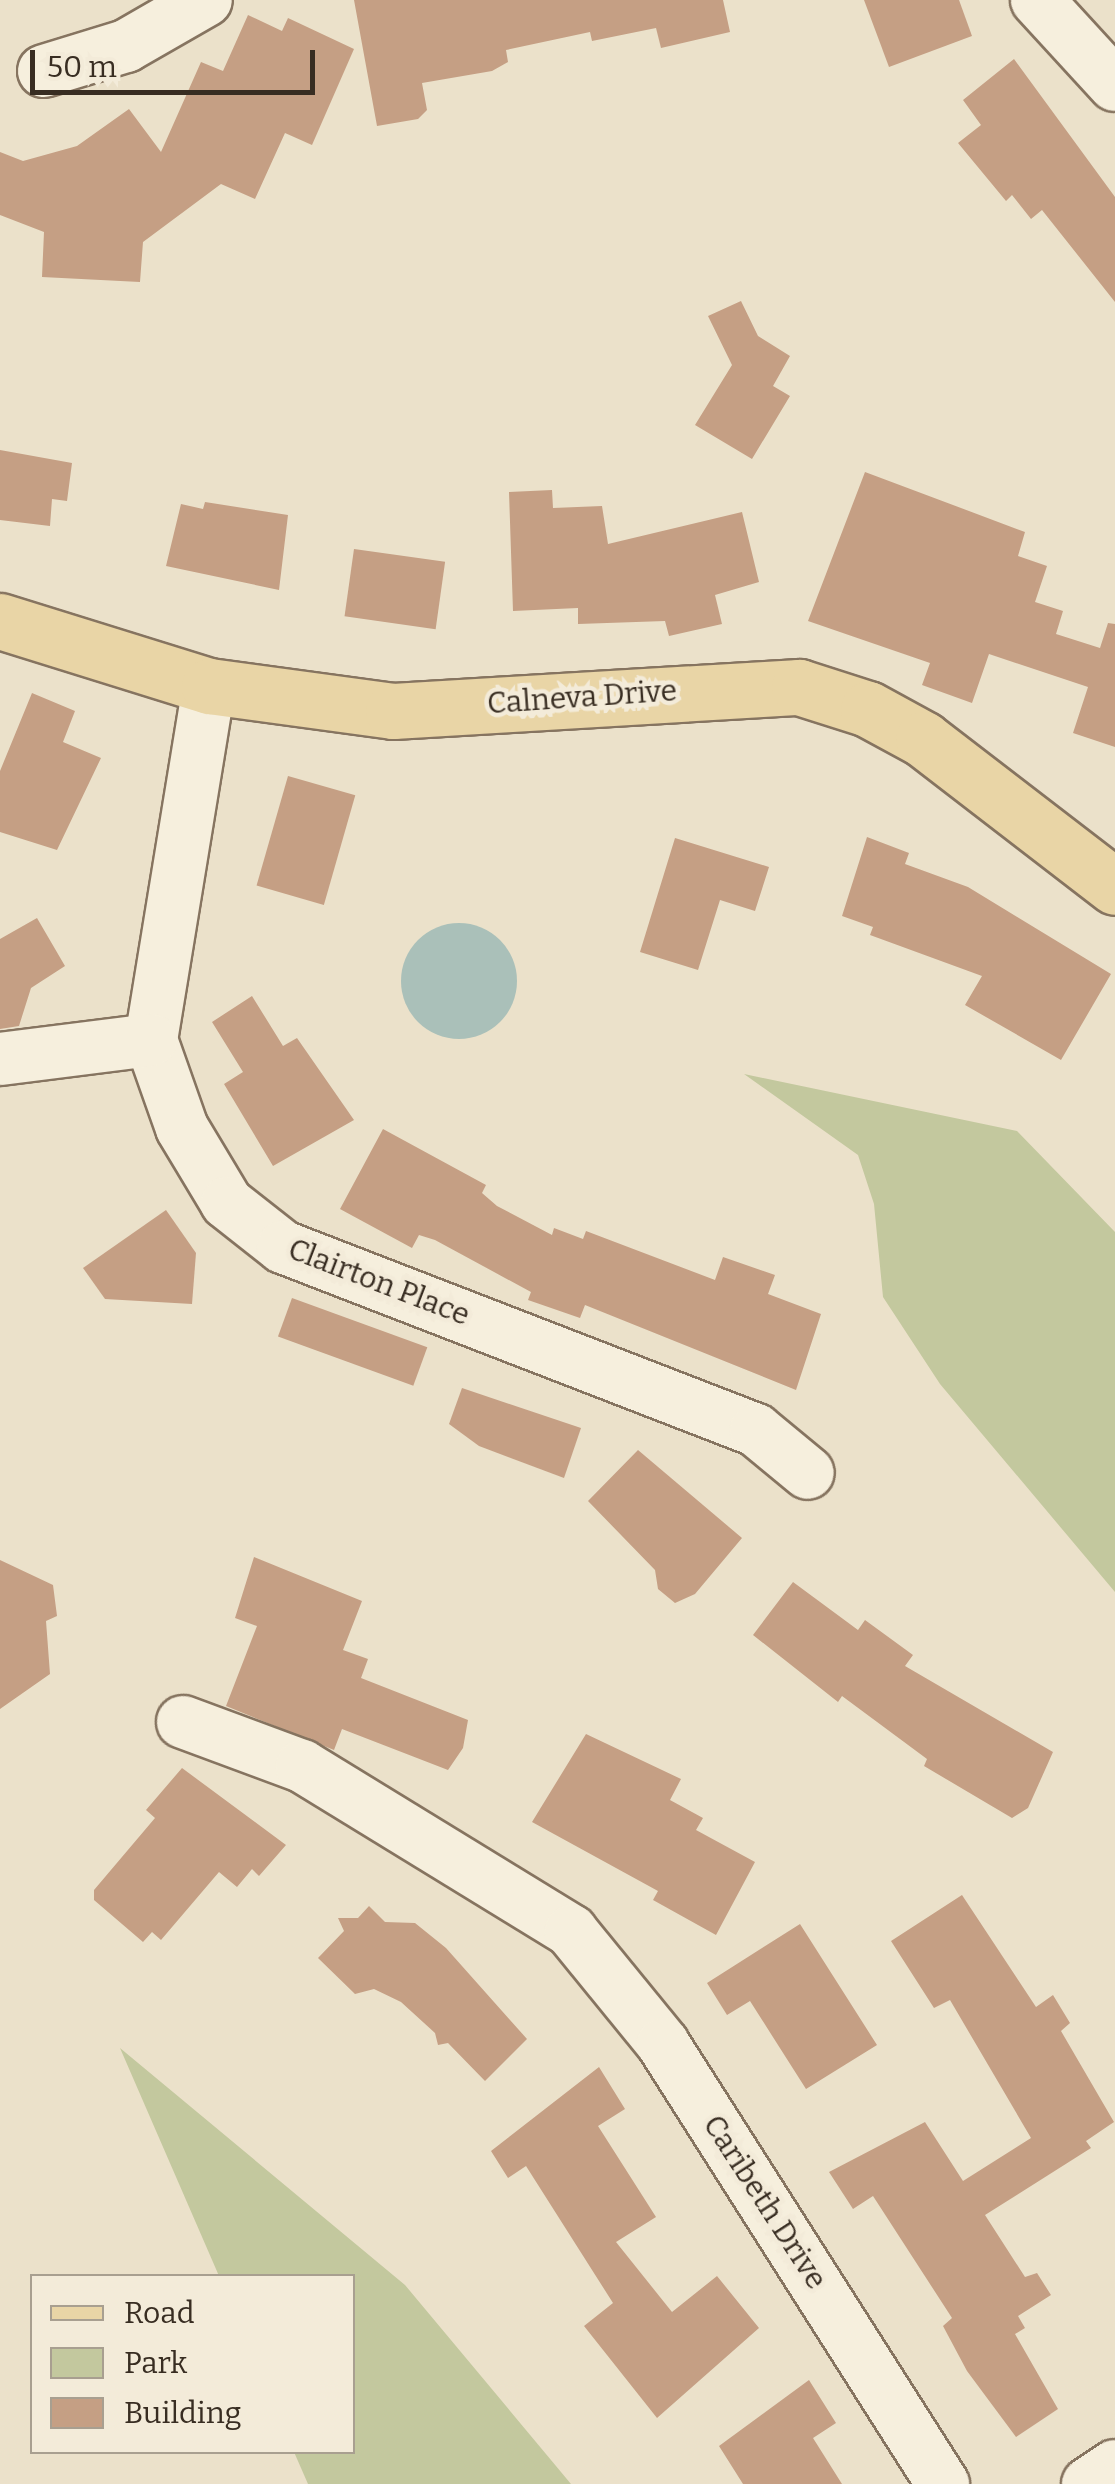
<!DOCTYPE html>
<style>
body{margin:0}
#map{position:relative;width:1115px;height:2484px;overflow:hidden;background:#ebe1ca;font-family:Bitter,serif}
div>[style]{position:absolute}
[style*='--x']{left:calc(var(--x)*1px);top:calc(var(--y)*1px);width:calc(var(--w)*1px);rotate:calc(var(--a)*1deg)}
.green>*{inset:0;background:#c3c89e}
.water>*{inset:0;background:#aac0b9}
.round{border-radius:50%}
.building>*{inset:0;background:#c59f84;transform-origin:0 0}
.roads{filter:drop-shadow(2px 0 #867460) drop-shadow(-2px 0 #867460) drop-shadow(0 2px #867460) drop-shadow(0 -2px #867460)}
.minor>*{height:52px;margin:-26px;padding:0 26px;transform-origin:26px;border-radius:26px;background:#f6efdd}
.major>*{height:55px;margin:-27.5px;padding:0 27.5px;transform-origin:27.5px;border-radius:27.5px;background:#e9d5a6}
span{translate:-50% -50%;white-space:nowrap;text-align:center;line-height:1.15;-webkit-text-stroke:9px #f3ebd9;paint-order:stroke}
.street-label{font-size:30px;color:#382d22}
.legend{position:absolute;left:30px;top:2274px;width:325px;height:180px;box-sizing:border-box;background:#f3ebd9;border:2px solid #a89f90;margin:0;padding:12px 18px;list-style:none;font-size:30px;color:#382d22}
.legend li{display:flex;align-items:center;gap:20px;height:50px}
.legend b{width:50px;border:2px solid #a89f90}
.scale{position:absolute;left:30px;top:50px;width:285px;height:45px;box-sizing:border-box;border:5px solid #382d22;border-top:0;padding-left:12px;font-size:30px;line-height:35px;white-space:nowrap;color:#382d22;-webkit-text-stroke:8px #f3ebd9;paint-order:stroke}
</style>
<div id="map">
<div class="green">
<div style="clip-path:polygon(744px 1074px,1017px 1131px,1115px 1232px,1115px 1592px,940px 1384px,883px 1297px,874px 1204px,858px 1155px)"></div>
<div style="clip-path:polygon(120px 2048px,405px 2285px,571px 2484px,308px 2484px,294px 2452px,352px 2452px,352px 2276px,219px 2276px)"></div>
</div>
<div class="water">
<div class="round" style="left:401px;top:923px;width:116px;height:116px"></div>
</div>
<div class="building">
<div style="clip-path:polygon(354px 0,723px 0,730px 32px,661px 48px,656px 28px,592px 41px,590px 32px,506px 50px,508px 62px,492px 71px,422px 83px,427px 110px,418px 119px,377px 126px)"></div>
<div style="clip-path:polygon(864px 0,959px 0,972px 36px,889px 67px)"></div>
<div style="clip-path:polygon(248px 15px,282px 31px,288px 18px,354px 49px,312px 145px,285px 133px,255px 199px,221px 184px,143px 242px,140px 282px,42px 277px,44px 232px,0 215px,0 152px,23px 161px,77px 146px,129px 109px,161px 152px,201px 62px,223px 71px)"></div>
<div style="clip-path:polygon(1014px 59px,1115px 197px,1115px 302px,1042px 210px,1031px 219px,1012px 195px,1006px 201px,958px 143px,981px 125px,963px 100px)"></div>
<div style="clip-path:polygon(741px 301px,758px 336px,790px 356px,773px 386px,790px 396px,752px 459px,695px 425px,732px 365px,708px 316px)"></div>
<div style="clip-path:polygon(0 450px,72px 463px,67px 501px,52px 499px,50px 526px,0 520px)"></div>
<div style="clip-path:polygon(865px 472px,1025px 532px,1018px 556px,1047px 566px,1035px 602px,1063px 611px,1056px 634px,1100px 648px,1108px 623px,1115px 624px,1115px 747px,1073px 733px,1088px 687px,989px 654px,972px 703px,922px 685px,930px 663px,808px 621px)"></div>
<div style="clip-path:polygon(552px 490px,553px 508px,602px 506px,608px 544px,742px 512px,759px 582px,715px 595px,722px 624px,669px 636px,665px 621px,578px 624px,578px 608px,513px 611px,509px 492px)"></div>
<div style="clip-path:polygon(205px 502px,288px 515px,279px 590px,166px 566px,181px 504px,203px 509px)"></div>
<div style="left:354px;top:549px;width:92px;height:68px;rotate:8deg"></div>
<div style="clip-path:polygon(32px 693px,75px 711px,63px 742px,101px 758px,57px 850px,0 832px,0 771px)"></div>
<div style="left:288px;top:776px;width:70px;height:114px;rotate:16deg"></div>
<div style="clip-path:polygon(867px 837px,909px 853px,905px 864px,968px 887px,1111px 974px,1061px 1060px,965px 1005px,982px 976px,870px 935px,873px 927px,842px 916px)"></div>
<div style="clip-path:polygon(675px 838px,769px 867px,755px 911px,720px 900px,698px 970px,640px 952px)"></div>
<div style="clip-path:polygon(37px 918px,65px 966px,31px 988px,19px 1026px,0 1029px,0 939px)"></div>
<div style="clip-path:polygon(252px 996px,283px 1046px,297px 1038px,354px 1120px,273px 1166px,224px 1084px,243px 1072px,212px 1022px)"></div>
<div style="clip-path:polygon(383px 1129px,486px 1185px,482px 1193px,497px 1206px,552px 1235px,554px 1228px,583px 1239px,586px 1231px,715px 1280px,723px 1257px,775px 1275px,768px 1294px,821px 1314px,796px 1390px,585px 1305px,580px 1318px,528px 1300px,531px 1292px,435px 1240px,419px 1235px,412px 1248px,340px 1209px)"></div>
<div style="clip-path:polygon(166px 1210px,196px 1253px,192px 1304px,105px 1299px,83px 1268px)"></div>
<div style="left:292px;top:1298px;width:144px;height:41px;rotate:20deg"></div>
<div style="clip-path:polygon(462px 1388px,581px 1428px,564px 1478px,479px 1446px,449px 1424px)"></div>
<div style="clip-path:polygon(638px 1450px,742px 1538px,695px 1594px,675px 1603px,658px 1589px,655px 1570px,588px 1501px)"></div>
<div style="clip-path:polygon(254px 1557px,362px 1601px,343px 1650px,368px 1659px,361px 1678px,468px 1720px,463px 1748px,448px 1770px,342px 1729px,334px 1750px,226px 1706px,257px 1626px,235px 1618px)"></div>
<div style="clip-path:polygon(0 1560px,53px 1585px,57px 1616px,46px 1621px,50px 1674px,0 1709px)"></div>
<div style="clip-path:polygon(793px 1582px,858px 1630px,865px 1620px,913px 1655px,905px 1666px,1053px 1752px,1028px 1808px,1012px 1818px,924px 1766px,927px 1759px,842px 1696px,838px 1702px,753px 1635px)"></div>
<div style="clip-path:polygon(586px 1734px,681px 1779px,670px 1800px,703px 1818px,696px 1830px,755px 1862px,716px 1935px,653px 1900px,658px 1891px,532px 1822px)"></div>
<div style="clip-path:polygon(182px 1768px,286px 1845px,259px 1876px,252px 1869px,237px 1887px,219px 1872px,161px 1940px,152px 1932px,143px 1942px,94px 1900px,94px 1890px,155px 1818px,146px 1810px)"></div>
<div style="clip-path:polygon(962px 1895px,1036px 2007px,1053px 1995px,1070px 2023px,1061px 2031px,1114px 2122px,1086px 2141px,1091px 2148px,985px 2215px,1025px 2277px,1037px 2273px,1051px 2295px,1018px 2316px,1025px 2328px,1015px 2334px,1058px 2409px,1016px 2437px,967px 2371px,943px 2326px,952px 2318px,873px 2196px,853px 2209px,829px 2172px,925px 2122px,963px 2181px,1031px 2138px,950px 2000px,934px 2008px,891px 1941px)"></div>
<div style="clip-path:polygon(369px 1906px,385px 1922px,415px 1923px,446px 1948px,527px 2039px,485px 2081px,448px 2043px,438px 2045px,435px 2033px,401px 2002px,374px 1989px,355px 1994px,318px 1958px,344px 1931px,338px 1918px,358px 1918px)"></div>
<div style="clip-path:polygon(800px 1924px,877px 2045px,806px 2089px,750px 2001px,727px 2015px,707px 1983px)"></div>
<div style="clip-path:polygon(599px 2067px,625px 2109px,598px 2126px,656px 2217px,616px 2242px,672px 2312px,717px 2276px,759px 2328px,657px 2418px,584px 2326px,613px 2303px,526px 2166px,508px 2178px,491px 2151px)"></div>
<div style="clip-path:polygon(809px 2380px,836px 2423px,813px 2438px,842px 2484px,743px 2484px,719px 2446px)"></div>
</div>
<div class="roads">
<div class="minor">
<div style="--x:1037;--y:0;--w:115;--a:47.5"></div>
<div style="--x:44;--y:71;--w:86;--a:-17"></div>
<div style="--x:126;--y:46;--w:92;--a:-29.9"></div>
<div style="--x:209;--y:686;--w:359;--a:99.3"></div>
<div style="--x:151;--y:1040;--w:93;--a:70.6"></div>
<div style="--x:182;--y:1128;--w:87;--a:59"></div>
<div style="--x:227;--y:1203;--w:71;--a:38.2"></div>
<div style="--x:283;--y:1247;--w:507;--a:21.15"></div>
<div style="--x:756;--y:1430;--w:67;--a:39.6"></div>
<div style="--x:0;--y:1059;--w:152;--a:-7.2"></div>
<div style="--x:183;--y:1722;--w:127;--a:20.3"></div>
<div style="--x:302;--y:1766;--w:316;--a:31.5"></div>
<div style="--x:571;--y:1931;--w:146;--a:50.8"></div>
<div style="--x:663;--y:2044;--w:522;--a:57.53"></div>
<div style="--x:1088;--y:2484;--w:32;--a:-34"></div>
</div>
<div class="major">
<div style="--x:0;--y:621;--w:219;--a:17.3"></div>
<div style="--x:209;--y:686;--w:186;--a:7.7"></div>
<div style="--x:393;--y:711;--w:407;--a:-3.4"></div>
<div style="--x:799;--y:687;--w:72;--a:17.7"></div>
<div style="--x:868;--y:709;--w:63;--a:28.6"></div>
<div style="--x:923;--y:739;--w:242;--a:37.6"></div>
</div>
</div>
<div class="street-label">
<span style="left:582px;top:697px;rotate:-4deg">Calneva Drive</span>
<span style="left:379px;top:1282px;rotate:21deg">Clairton Place</span>
<span style="left:765px;top:2202px;rotate:57deg">Caribeth Drive</span>
</div>
<ul class="legend">
<li><b style="height:12px;background:#e9d5a6"></b>Road</li>
<li><b style="height:28px;background:#c3c89e"></b>Park</li>
<li><b style="height:28px;background:#c59f84"></b>Building</li>
</ul>
<div class="scale">50 m</div>
</div>
